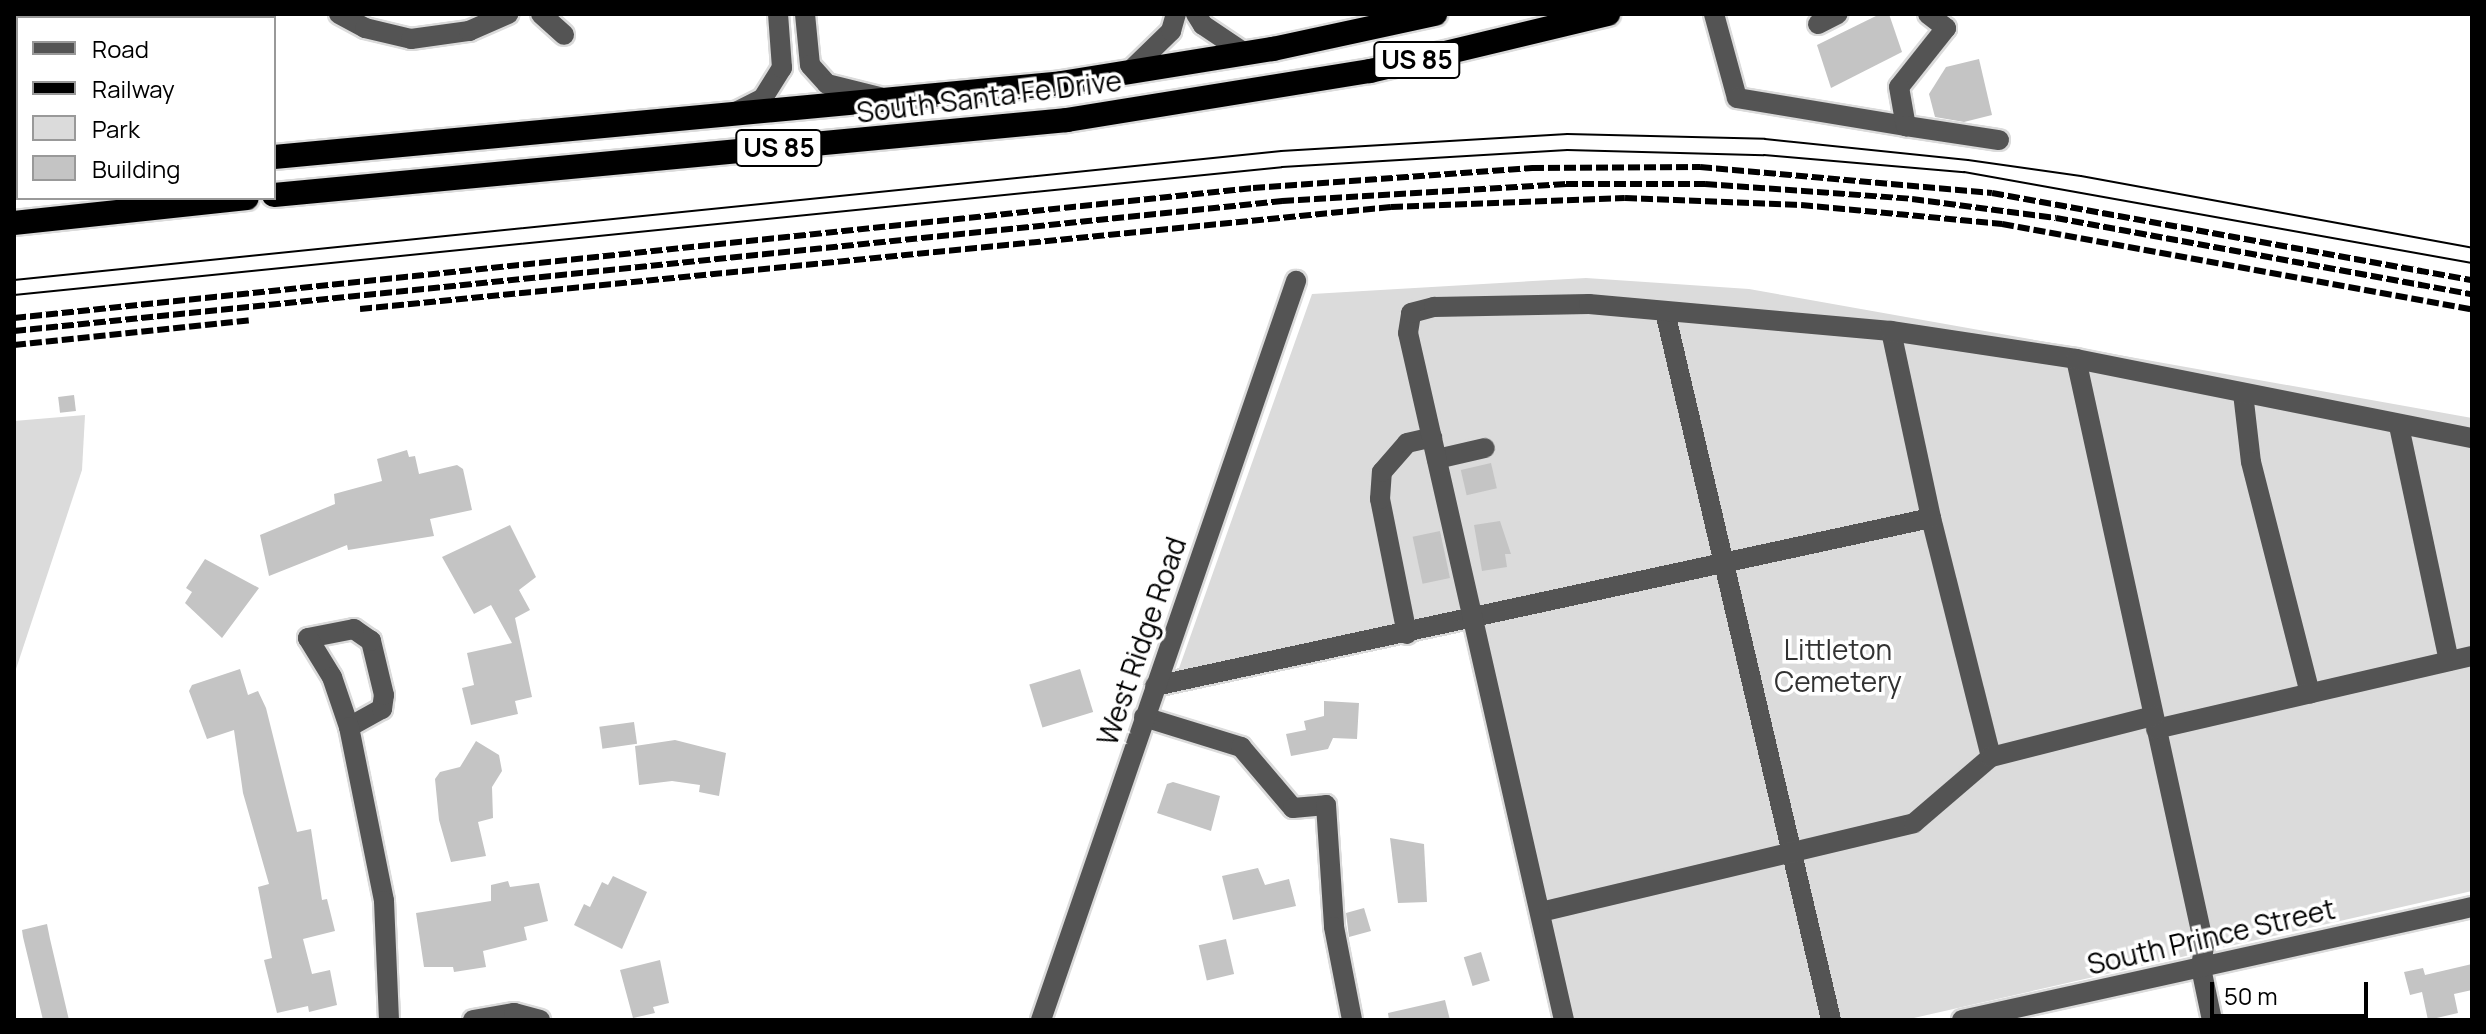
<!DOCTYPE html>
<style>
body{margin:0}
#map{position:relative;width:2486px;height:1034px;overflow:hidden;background:#fff;font-family:Manrope,sans-serif}
div>[style]{position:absolute}
[style*='--x']{left:calc(var(--x)*1px);top:calc(var(--y)*1px);width:calc(var(--w)*1px);rotate:calc(var(--a)*1deg)}
.green>*{inset:0;background:#dbdbdb}
.building>*{inset:0;background:#c4c4c4;transform-origin:0 0}
.roads{filter:drop-shadow(2px 0 #dbdbdb) drop-shadow(-2px 0 #dbdbdb) drop-shadow(0 2px #dbdbdb) drop-shadow(0 -2px #dbdbdb)}
.minor>*{height:20px;margin:-10px;padding:0 10px;transform-origin:10px;border-radius:10px;background:#545454}
.highway>*{height:24px;margin:-12px;padding:0 12px;transform-origin:12px;border-radius:12px;background:#000}
.tram>*{height:2px;margin:-1px;padding:0 1px;transform-origin:1px;border-radius:1px;background:#000}
.rail>*{height:6px;margin-top:-3px;transform-origin:0;background:repeating-linear-gradient(90deg,#000 0 12px,transparent 0 16px)}
span{translate:-50% -50%;white-space:nowrap;text-align:center;line-height:1.15;-webkit-text-stroke:7px #fff;paint-order:stroke}
.shield-label span{padding:2px 6px;background:#fff;border:2px solid;border-radius:6px;-webkit-text-stroke-width:0}
.shield-label{font-size:26px;color:#000;font-weight:700}
.street-label{font-size:28px;color:#000}
.park-label{font-size:28px;color:#323232}
.frame{position:absolute;inset:0;border:16px solid #000;pointer-events:none}
.legend{position:absolute;left:16px;top:16px;width:260px;height:184px;box-sizing:border-box;background:#fff;border:2px solid #999;margin:0;padding:10px 14px;list-style:none;font-size:24px;color:#000}
.legend li{display:flex;align-items:center;gap:16px;height:40px}
.legend b{width:40px;border:2px solid #999}
.scale{position:absolute;left:2210px;top:982px;width:158px;height:36px;box-sizing:border-box;border:4px solid #000;border-top:0;padding-left:10px;font-size:24px;line-height:28px;white-space:nowrap;color:#000;-webkit-text-stroke:6px #fff;paint-order:stroke}
</style>
<div id="map">
<div class="green">
<div style="clip-path:polygon(1586px 278px,1749px 289px,2472px 418px,2472px 891px,1905px 1020px,1555px 1020px,1463px 629px,1172px 688px,1312px 294px)"></div>
<div style="clip-path:polygon(85px 415px,82px 470px,14px 675px,14px 421px)"></div>
</div>
<div class="building">
<div style="clip-path:polygon(1880px 14px,1889px 14px,1902px 52px,1831px 88px,1817px 45px)"></div>
<div style="clip-path:polygon(1979px 59px,1992px 115px,1964px 122px,1935px 117px,1929px 94px,1946px 67px)"></div>
<div style="left:74px;top:395px;width:16px;height:16px;rotate:83deg"></div>
<div style="clip-path:polygon(407px 450px,409px 457px,415px 456px,419px 474px,457px 465px,463px 469px,472px 510px,430px 519px,434px 536px,348px 550px,347px 545px,269px 576px,260px 535px,335px 504px,334px 494px,382px 481px,377px 459px)"></div>
<div style="left:1491px;top:463px;width:26px;height:31px;rotate:77deg"></div>
<div style="clip-path:polygon(1500px 521px,1511px 554px,1505px 554px,1507px 567px,1482px 571px,1474px 525px)"></div>
<div style="clip-path:polygon(510px 525px,536px 577px,519px 590px,530px 610px,515px 618px,532px 697px,515px 701px,518px 714px,471px 725px,462px 688px,474px 685px,467px 653px,512px 643px,491px 605px,474px 614px,442px 557px)"></div>
<div style="left:1440px;top:531px;width:48px;height:28px;rotate:78deg"></div>
<div style="clip-path:polygon(205px 559px,259px 588px,222px 638px,185px 603px,192px 592px,186px 588px)"></div>
<div style="clip-path:polygon(240px 669px,248px 695px,258px 691px,266px 708px,297px 832px,311px 829px,322px 900px,327px 899px,335px 931px,303px 939px,312px 974px,330px 970px,337px 1005px,309px 1012px,308px 1006px,277px 1013px,264px 960px,272px 958px,258px 887px,269px 884px,243px 793px,234px 730px,207px 739px,189px 691px,192px 685px)"></div>
<div style="left:1080px;top:669px;width:45px;height:53px;rotate:73deg"></div>
<div style="clip-path:polygon(1324px 701px,1359px 703px,1357px 739px,1333px 738px,1328px 749px,1291px 756px,1286px 734px,1306px 730px,1304px 721px,1324px 716px)"></div>
<div style="left:634px;top:722px;width:22px;height:35px;rotate:82deg"></div>
<div style="clip-path:polygon(675px 740px,726px 753px,719px 796px,699px 792px,700px 785px,672px 781px,639px 785px,635px 746px)"></div>
<div style="clip-path:polygon(476px 741px,499px 755px,502px 771px,492px 787px,493px 818px,478px 822px,486px 856px,451px 862px,439px 820px,435px 779px,440px 772px,460px 767px)"></div>
<div style="clip-path:polygon(1173px 782px,1220px 796px,1211px 831px,1157px 813px,1167px 784px)"></div>
<div style="clip-path:polygon(1390px 838px,1424px 844px,1427px 902px,1398px 903px)"></div>
<div style="clip-path:polygon(1258px 868px,1265px 885px,1289px 879px,1296px 906px,1233px 920px,1222px 876px)"></div>
<div style="clip-path:polygon(613px 876px,647px 892px,622px 949px,574px 925px,584px 904px,590px 907px,602px 882px,608px 885px)"></div>
<div style="clip-path:polygon(508px 881px,510px 887px,539px 883px,548px 921px,524px 927px,527px 940px,483px 951px,486px 967px,454px 972px,453px 967px,424px 967px,416px 913px,491px 901px,491px 885px)"></div>
<div style="clip-path:polygon(1364px 908px,1371px 931px,1349px 937px,1346px 913px)"></div>
<div style="clip-path:polygon(47px 924px,50px 939px,69px 1020px,43px 1020px,23px 937px,22px 930px)"></div>
<div style="left:1226px;top:939px;width:36px;height:28px;rotate:77deg"></div>
<div style="left:1481px;top:952px;width:30px;height:18px;rotate:73deg"></div>
<div style="clip-path:polygon(660px 960px,669px 1003px,653px 1007px,655px 1013px,633px 1018px,620px 970px)"></div>
<div style="clip-path:polygon(2472px 964px,2472px 990px,2454px 994px,2458px 1013px,2428px 1020px,2422px 992px,2410px 995px,2404px 972px,2423px 968px,2425px 975px)"></div>
<div style="clip-path:polygon(1445px 1000px,1450px 1020px,1389px 1020px,1388px 1013px)"></div>
</div>
<div class="roads">
<div class="minor">
<div style="--x:32;--y:14;--w:4;--a:76"></div>
<div style="--x:339;--y:14;--w:30;--a:28"></div>
<div style="--x:365;--y:28;--w:47;--a:13.4"></div>
<div style="--x:411;--y:39;--w:59;--a:-7.9"></div>
<div style="--x:469;--y:31;--w:43;--a:-23.6"></div>
<div style="--x:541;--y:14;--w:31;--a:42"></div>
<div style="--x:805;--y:14;--w:51;--a:84.4"></div>
<div style="--x:810;--y:65;--w:25;--a:48"></div>
<div style="--x:827;--y:84;--w:55;--a:13.8"></div>
<div style="--x:1196;--y:14;--w:13;--a:58"></div>
<div style="--x:1203;--y:25;--w:52;--a:34"></div>
<div style="--x:1714;--y:14;--w:87;--a:74.7"></div>
<div style="--x:1737;--y:98;--w:171;--a:9.4"></div>
<div style="--x:1928;--y:14;--w:23;--a:38"></div>
<div style="--x:1946;--y:28;--w:75;--a:128.5"></div>
<div style="--x:1899;--y:87;--w:40;--a:80"></div>
<div style="--x:1906;--y:126;--w:94;--a:8.6"></div>
<div style="--x:1818;--y:24;--w:22;--a:-27"></div>
<div style="--x:1129;--y:72;--w:59;--a:-44.3"></div>
<div style="--x:1171;--y:31;--w:18;--a:-74"></div>
<div style="--x:736;--y:112;--w:30;--a:-27"></div>
<div style="--x:763;--y:98;--w:36;--a:-58"></div>
<div style="--x:782;--y:68;--w:54;--a:-94.2"></div>
<div style="--x:14;--y:155;--w:4;--a:27"></div>
<div style="--x:1665;--y:312;--w:727;--a:76.8"></div>
<div style="--x:1891;--y:331;--w:191;--a:77.9"></div>
<div style="--x:1931;--y:518;--w:246;--a:75.9"></div>
<div style="--x:2076;--y:359;--w:600;--a:77.68"></div>
<div style="--x:2204;--y:945;--w:23;--a:97"></div>
<div style="--x:2201;--y:968;--w:53;--a:78.1"></div>
<div style="--x:2243;--y:393;--w:69;--a:83.4"></div>
<div style="--x:2251;--y:462;--w:239;--a:75.7"></div>
<div style="--x:2399;--y:426;--w:240;--a:78"></div>
<div style="--x:1437;--y:459;--w:49;--a:-12.9"></div>
<div style="--x:1407;--y:634;--w:138;--a:-101.3"></div>
<div style="--x:1380;--y:499;--w:27;--a:-86"></div>
<div style="--x:1382;--y:472;--w:38;--a:-49"></div>
<div style="--x:1407;--y:443;--w:26;--a:-13"></div>
<div style="--x:1155;--y:686;--w:794;--a:-12.22"></div>
<div style="--x:1144;--y:717;--w:102;--a:17.2"></div>
<div style="--x:1241;--y:747;--w:80;--a:49.6"></div>
<div style="--x:1293;--y:808;--w:33;--a:-5"></div>
<div style="--x:1326;--y:805;--w:122;--a:86.2"></div>
<div style="--x:1334;--y:927;--w:95;--a:79"></div>
<div style="--x:349;--y:727;--w:38;--a:-29"></div>
<div style="--x:382;--y:709;--w:14;--a:-82"></div>
<div style="--x:384;--y:695;--w:56;--a:-103.5"></div>
<div style="--x:371;--y:641;--w:21;--a:-145"></div>
<div style="--x:354;--y:629;--w:47;--a:168.9"></div>
<div style="--x:308;--y:638;--w:46;--a:58.4"></div>
<div style="--x:332;--y:677;--w:53;--a:71.2"></div>
<div style="--x:349;--y:727;--w:177;--a:78.6"></div>
<div style="--x:384;--y:901;--w:119;--a:87.6"></div>
<div style="--x:2156;--y:729;--w:324;--a:-13"></div>
<div style="--x:1541;--y:912;--w:383;--a:-13.4"></div>
<div style="--x:1914;--y:823;--w:101;--a:-40.6"></div>
<div style="--x:1991;--y:757;--w:167;--a:-14.2"></div>
<div style="--x:473;--y:1020;--w:42;--a:-9.7"></div>
<div style="--x:514;--y:1013;--w:27;--a:15"></div>
<div style="--x:1041;--y:1020;--w:782;--a:-70.96"></div>
<div style="--x:1564;--y:1020;--w:704;--a:-102.79"></div>
<div style="--x:1408;--y:333;--w:20;--a:-81"></div>
<div style="--x:1411;--y:313;--w:24;--a:-15"></div>
<div style="--x:1434;--y:307;--w:155;--a:-1.1"></div>
<div style="--x:1589;--y:304;--w:303;--a:5.1"></div>
<div style="--x:1891;--y:331;--w:187;--a:8.6"></div>
<div style="--x:2076;--y:359;--w:404;--a:11.3"></div>
<div style="--x:1962;--y:1020;--w:522;--a:-12.49"></div>
</div>
<div class="highway">
<div style="--x:274;--y:157;--w:791;--a:-5.36"></div>
<div style="--x:1062;--y:83;--w:214;--a:-9.2"></div>
<div style="--x:1273;--y:49;--w:166;--a:-12.2"></div>
<div style="--x:14;--y:183;--w:4;--a:0"></div>
<div style="--x:274;--y:195;--w:797;--a:-5.4"></div>
<div style="--x:1067;--y:120;--w:307;--a:-9.2"></div>
<div style="--x:1370;--y:71;--w:245;--a:-13.5"></div>
<div style="--x:14;--y:223;--w:234;--a:-6.1"></div>
</div>
</div>
<div class="tram">
<div style="--x:14;--y:280;--w:1274;--a:-5.81"></div>
<div style="--x:1281;--y:151;--w:287;--a:-3.4"></div>
<div style="--x:1567;--y:134;--w:198;--a:1.4"></div>
<div style="--x:1765;--y:139;--w:204;--a:5.9"></div>
<div style="--x:1968;--y:160;--w:114;--a:8.1"></div>
<div style="--x:2081;--y:176;--w:398;--a:10.4"></div>
<div style="--x:14;--y:295;--w:1274;--a:-5.76"></div>
<div style="--x:1282;--y:167;--w:286;--a:-3.4"></div>
<div style="--x:1567;--y:150;--w:197;--a:1.5"></div>
<div style="--x:1764;--y:155;--w:201;--a:4.9"></div>
<div style="--x:1964;--y:172;--w:516;--a:10.16"></div>
</div>
<div class="rail">
<div style="--x:360;--y:309;--w:1036;--a:-5.65"></div>
<div style="--x:1391;--y:207;--w:234;--a:-2.2"></div>
<div style="--x:1625;--y:198;--w:176;--a:2.3"></div>
<div style="--x:1801;--y:205;--w:202;--a:5.4"></div>
<div style="--x:2002;--y:224;--w:478;--a:10.3"></div>
<div style="--x:14;--y:318;--w:1246;--a:-5.99"></div>
<div style="--x:1253;--y:188;--w:280;--a:-4.1"></div>
<div style="--x:1532;--y:168;--w:168;--a:-0.3"></div>
<div style="--x:1700;--y:167;--w:293;--a:5.1"></div>
<div style="--x:1992;--y:193;--w:488;--a:10.3"></div>
<div style="--x:14;--y:331;--w:1275;--a:-5.85"></div>
<div style="--x:1282;--y:201;--w:285;--a:-3.4"></div>
<div style="--x:1566;--y:184;--w:139;--a:0"></div>
<div style="--x:1705;--y:184;--w:208;--a:4.1"></div>
<div style="--x:1912;--y:199;--w:145;--a:7.5"></div>
<div style="--x:2056;--y:218;--w:423;--a:10.4"></div>
<div style="--x:14;--y:345;--w:240;--a:-6"></div>
</div>
<div class="shield-label">
<span style="left:1417px;top:60px">US 85</span>
<span style="left:779px;top:148px">US 85</span>
</div>
<div class="street-label">
<span style="left:989px;top:96px;rotate:-7deg">South Santa Fe Drive</span>
<span style="left:1141px;top:641px;rotate:-71deg">West Ridge Road</span>
<span style="left:2211px;top:936px;rotate:-13deg">South Prince Street</span>
</div>
<div class="park-label">
<span style="left:1838px;top:665px">Littleton<br>Cemetery</span>
</div>
<div class="frame"></div>
<ul class="legend">
<li><b style="height:10px;background:#545454"></b>Road</li>
<li><b style="height:10px;background:#000"></b>Railway</li>
<li><b style="height:22px;background:#dbdbdb"></b>Park</li>
<li><b style="height:22px;background:#c4c4c4"></b>Building</li>
</ul>
<div class="scale">50 m</div>
</div>
